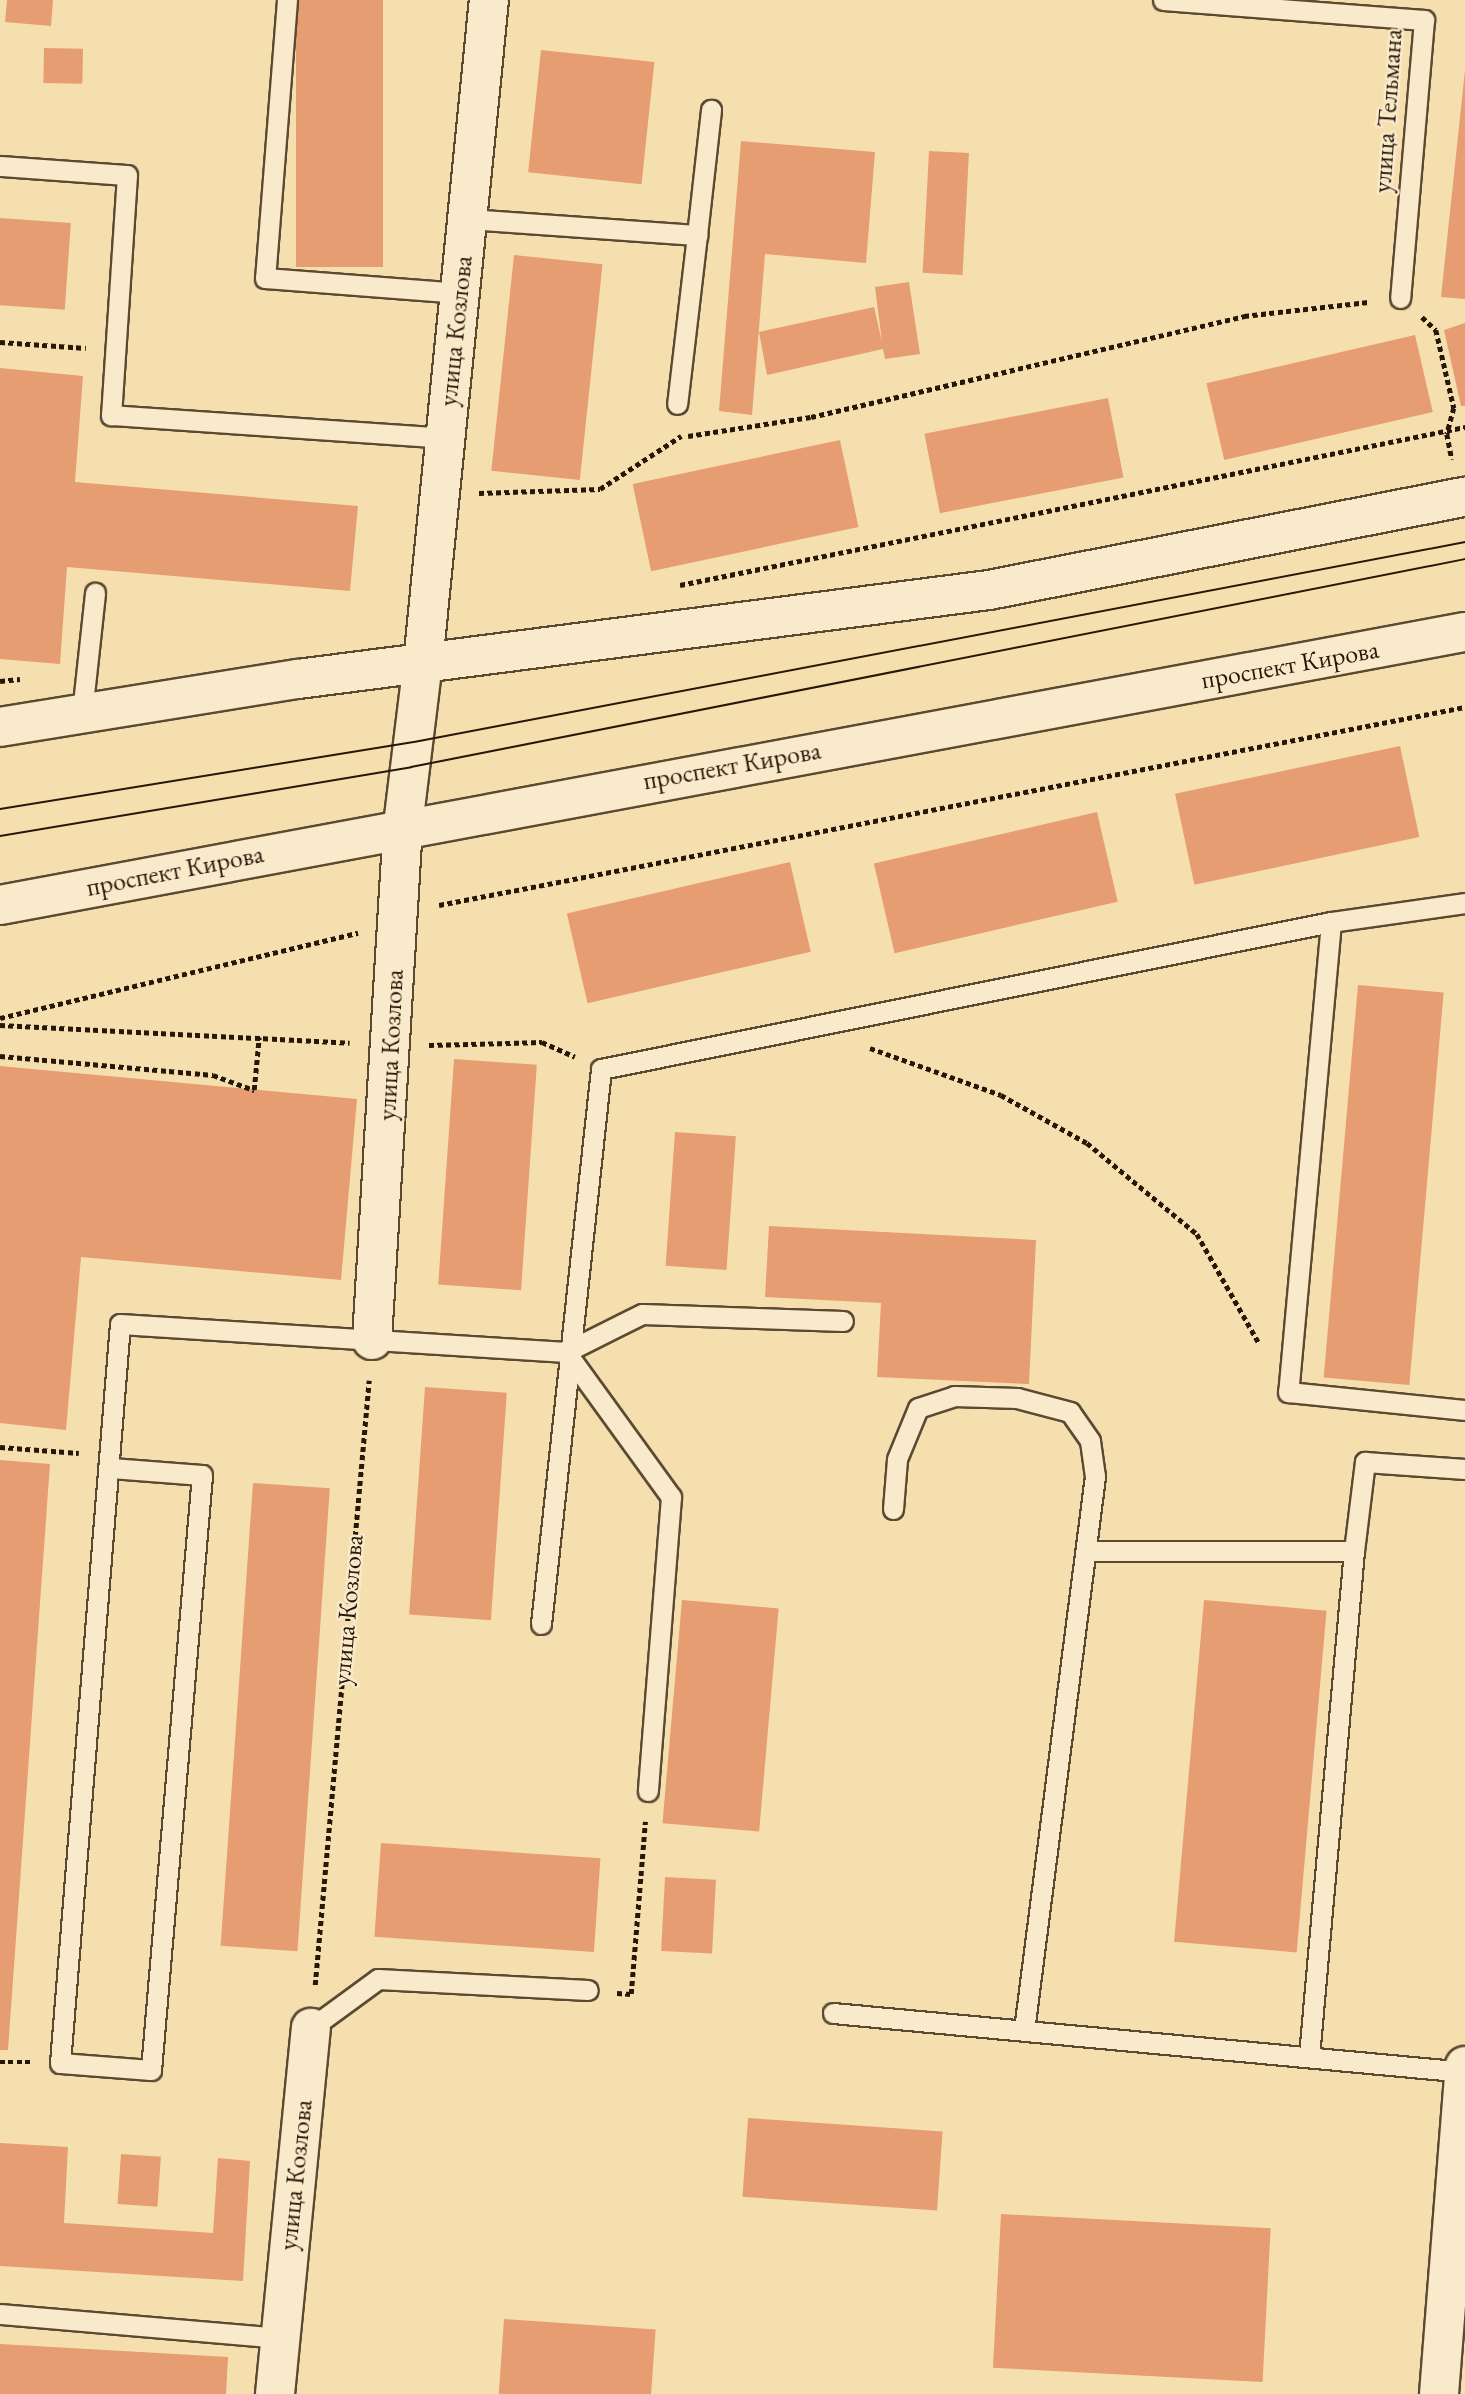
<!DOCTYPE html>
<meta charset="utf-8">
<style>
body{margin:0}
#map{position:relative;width:1465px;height:2394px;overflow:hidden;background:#f6dfaf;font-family:"EB Garamond",serif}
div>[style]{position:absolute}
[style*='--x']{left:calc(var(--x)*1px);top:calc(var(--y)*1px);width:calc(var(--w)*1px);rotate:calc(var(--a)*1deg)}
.building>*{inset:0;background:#e69d72;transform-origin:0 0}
.path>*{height:4.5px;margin-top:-2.25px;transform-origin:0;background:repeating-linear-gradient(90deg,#271708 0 5px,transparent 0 8.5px)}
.roads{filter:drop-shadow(2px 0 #5b4932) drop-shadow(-2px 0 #5b4932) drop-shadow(0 2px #5b4932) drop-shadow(0 -2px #5b4932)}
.lane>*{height:19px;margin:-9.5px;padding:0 9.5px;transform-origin:9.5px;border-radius:9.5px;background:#f9eacb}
.street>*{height:38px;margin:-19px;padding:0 19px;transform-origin:19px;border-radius:19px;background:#f9eacb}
.secondary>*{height:38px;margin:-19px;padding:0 19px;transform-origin:19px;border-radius:19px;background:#f9eacb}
.tram>*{height:2px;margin:-1px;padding:0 1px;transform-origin:1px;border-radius:1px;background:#271708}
span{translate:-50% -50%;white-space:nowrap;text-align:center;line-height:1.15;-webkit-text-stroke:5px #f9eacb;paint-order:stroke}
.street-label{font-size:26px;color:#271708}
</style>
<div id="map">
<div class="building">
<div style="clip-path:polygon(7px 0,53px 0,51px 26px,5px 22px)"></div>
<div style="left:296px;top:0;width:87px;height:267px"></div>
<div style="left:44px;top:48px;width:39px;height:35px;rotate:1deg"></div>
<div style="left:541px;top:50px;width:114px;height:123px;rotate:6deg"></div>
<div style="clip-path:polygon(1465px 70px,1465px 299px,1441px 297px)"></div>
<div style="clip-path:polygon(741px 141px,875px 152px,866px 263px,765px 254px,752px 415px,719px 411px)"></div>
<div style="left:929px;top:151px;width:40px;height:122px;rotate:3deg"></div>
<div style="left:0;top:218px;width:71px;height:87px;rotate:4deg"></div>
<div style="left:514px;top:255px;width:89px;height:217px;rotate:6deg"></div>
<div style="clip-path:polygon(909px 282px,920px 354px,885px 359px,883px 349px,767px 375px,759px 332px,874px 307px,882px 342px,875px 287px)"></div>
<div style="clip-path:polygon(1465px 323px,1465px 406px,1461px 406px,1444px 330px)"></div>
<div style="left:1415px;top:335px;width:79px;height:214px;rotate:77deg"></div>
<div style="clip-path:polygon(0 368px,83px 376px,75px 482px,358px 506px,350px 591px,67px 567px,60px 664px,0 659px)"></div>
<div style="left:1108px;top:398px;width:81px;height:187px;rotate:79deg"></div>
<div style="left:840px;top:440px;width:89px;height:212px;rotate:78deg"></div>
<div style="left:1400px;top:746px;width:93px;height:230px;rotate:78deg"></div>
<div style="left:1097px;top:812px;width:92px;height:229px;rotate:77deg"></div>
<div style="left:790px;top:862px;width:92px;height:229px;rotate:77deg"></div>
<div style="left:1358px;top:985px;width:86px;height:394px;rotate:5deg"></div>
<div style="left:454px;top:1059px;width:83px;height:226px;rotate:4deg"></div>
<div style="clip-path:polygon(0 1066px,357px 1099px,341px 1280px,81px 1257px,66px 1430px,0 1423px)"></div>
<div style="left:675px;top:1132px;width:61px;height:134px;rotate:4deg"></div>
<div style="clip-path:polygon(769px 1226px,1036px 1240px,1029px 1384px,877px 1377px,881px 1303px,765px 1297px)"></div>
<div style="left:425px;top:1387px;width:82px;height:228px;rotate:4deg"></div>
<div style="clip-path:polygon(0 1460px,50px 1464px,8px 2050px,0 2050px)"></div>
<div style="left:253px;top:1483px;width:77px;height:464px;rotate:4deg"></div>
<div style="left:682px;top:1600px;width:97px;height:224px;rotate:5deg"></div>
<div style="left:1204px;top:1600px;width:123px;height:343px;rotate:5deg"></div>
<div style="left:381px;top:1843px;width:220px;height:94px;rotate:4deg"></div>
<div style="left:665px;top:1877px;width:51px;height:74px;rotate:3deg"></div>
<div style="left:748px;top:2118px;width:195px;height:79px;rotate:4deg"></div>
<div style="clip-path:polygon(0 2143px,68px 2147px,64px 2223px,213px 2233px,218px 2158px,250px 2161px,243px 2281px,0 2266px)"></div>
<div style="left:121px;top:2154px;width:40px;height:50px;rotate:4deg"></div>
<div style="left:1001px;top:2214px;width:270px;height:154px;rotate:3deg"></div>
<div style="left:504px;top:2319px;width:152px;height:75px;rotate:4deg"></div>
<div style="clip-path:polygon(0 2344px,228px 2357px,226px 2394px,0 2394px)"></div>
</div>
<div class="path">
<div style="--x:1422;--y:317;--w:19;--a:43"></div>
<div style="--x:1436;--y:330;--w:80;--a:77"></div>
<div style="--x:1454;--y:408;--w:27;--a:105"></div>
<div style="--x:1447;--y:434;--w:26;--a:79"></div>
<div style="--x:0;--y:342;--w:86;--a:4"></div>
<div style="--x:688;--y:436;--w:124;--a:-8.8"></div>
<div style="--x:811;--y:417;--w:445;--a:-13.1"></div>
<div style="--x:1244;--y:316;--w:125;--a:-6.4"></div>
<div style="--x:479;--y:493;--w:121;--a:-1.9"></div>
<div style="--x:600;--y:489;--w:97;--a:-33.2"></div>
<div style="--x:680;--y:585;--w:801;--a:-11.38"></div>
<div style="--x:0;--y:681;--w:20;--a:-6"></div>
<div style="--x:439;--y:905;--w:1045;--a:-10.92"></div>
<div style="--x:0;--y:1018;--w:368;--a:-13.4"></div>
<div style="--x:0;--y:1025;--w:350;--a:2.9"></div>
<div style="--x:429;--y:1045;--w:113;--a:-1.5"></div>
<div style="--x:542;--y:1042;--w:36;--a:24"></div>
<div style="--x:870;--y:1048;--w:139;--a:19.7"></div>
<div style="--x:1001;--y:1095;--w:98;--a:29.2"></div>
<div style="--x:1087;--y:1143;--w:143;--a:39.6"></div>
<div style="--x:1197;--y:1234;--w:125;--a:60.4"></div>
<div style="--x:0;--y:1056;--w:214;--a:5.1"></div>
<div style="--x:213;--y:1075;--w:44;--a:20.1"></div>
<div style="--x:254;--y:1090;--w:53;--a:-84.6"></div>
<div style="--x:0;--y:1447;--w:79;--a:4.3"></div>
<div style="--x:315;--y:1985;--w:607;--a:-84.9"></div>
<div style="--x:617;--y:1993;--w:14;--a:4"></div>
<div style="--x:631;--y:1994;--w:173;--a:-85.3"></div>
<div style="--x:0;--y:2062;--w:31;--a:0"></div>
</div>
<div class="roads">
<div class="lane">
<div style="--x:287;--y:0;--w:279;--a:94.5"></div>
<div style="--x:265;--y:278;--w:196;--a:4.4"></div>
<div style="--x:1163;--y:0;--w:262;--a:4.4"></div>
<div style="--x:1424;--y:20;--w:279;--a:94.9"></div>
<div style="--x:0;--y:166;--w:127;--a:4.1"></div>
<div style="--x:127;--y:175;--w:241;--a:93.8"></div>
<div style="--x:111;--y:415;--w:335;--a:3.9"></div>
<div style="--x:467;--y:219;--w:231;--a:4"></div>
<div style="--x:697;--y:235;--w:170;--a:96.7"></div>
<div style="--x:697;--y:235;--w:126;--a:-83.6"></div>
<div style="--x:82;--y:713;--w:121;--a:-83.8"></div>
<div style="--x:1331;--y:922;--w:135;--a:-8.1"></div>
<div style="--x:566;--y:1352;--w:179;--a:54.1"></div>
<div style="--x:671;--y:1497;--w:295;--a:94.5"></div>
<div style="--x:111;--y:1468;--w:91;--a:4.4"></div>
<div style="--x:202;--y:1475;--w:597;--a:94.9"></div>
<div style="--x:151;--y:2070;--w:91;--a:-175.6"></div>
<div style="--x:60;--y:2063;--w:741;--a:-85.36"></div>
<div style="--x:120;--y:1324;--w:447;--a:3.6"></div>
<div style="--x:566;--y:1352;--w:85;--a:-26.6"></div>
<div style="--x:642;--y:1314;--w:201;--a:2"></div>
<div style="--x:893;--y:1509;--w:50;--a:-85.4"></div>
<div style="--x:897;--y:1459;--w:55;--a:-67.6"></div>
<div style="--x:918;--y:1408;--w:38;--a:-18"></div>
<div style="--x:954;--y:1396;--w:63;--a:1.8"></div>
<div style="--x:1017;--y:1398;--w:55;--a:14.8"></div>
<div style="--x:1070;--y:1412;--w:35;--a:55"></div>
<div style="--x:1090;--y:1441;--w:35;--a:82"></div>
<div style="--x:1095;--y:1476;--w:559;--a:97.3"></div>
<div style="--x:1086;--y:1551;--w:268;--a:0"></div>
<div style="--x:1354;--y:1551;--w:90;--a:-83"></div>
<div style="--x:1365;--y:1462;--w:100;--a:4"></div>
<div style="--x:541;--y:1624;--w:558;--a:-83.83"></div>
<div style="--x:601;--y:1069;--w:745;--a:-11.39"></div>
<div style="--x:1331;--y:922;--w:472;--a:95.2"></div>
<div style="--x:1288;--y:1392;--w:178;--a:5.8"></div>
<div style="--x:833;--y:2013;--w:635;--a:5.33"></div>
<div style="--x:311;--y:2028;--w:83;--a:-36.2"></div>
<div style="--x:378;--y:1979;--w:210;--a:3"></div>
<div style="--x:1309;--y:2056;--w:507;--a:-84.91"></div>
<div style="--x:0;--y:2314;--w:281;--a:4.9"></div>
</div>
<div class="street">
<div style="--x:423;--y:663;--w:666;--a:-84.32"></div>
<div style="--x:372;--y:1340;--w:516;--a:-86.56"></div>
<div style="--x:275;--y:2394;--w:368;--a:-84.4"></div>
</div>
<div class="secondary">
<div style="--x:0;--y:727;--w:302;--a:-9.2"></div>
<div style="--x:298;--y:679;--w:697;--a:-7.34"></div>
<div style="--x:989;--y:590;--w:485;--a:-11.1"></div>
<div style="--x:403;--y:825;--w:163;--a:-83"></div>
<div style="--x:0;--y:905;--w:1490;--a:-10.56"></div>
<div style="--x:1439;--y:2394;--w:329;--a:-85.5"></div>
</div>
</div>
<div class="tram">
<div style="--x:0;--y:809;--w:419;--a:-9.2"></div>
<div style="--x:414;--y:742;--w:1070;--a:-10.77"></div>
<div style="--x:0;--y:836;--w:417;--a:-9.5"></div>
<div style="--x:411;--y:767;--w:1074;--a:-11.16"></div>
</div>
<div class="street-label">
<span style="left:1388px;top:111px;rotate:-86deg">улица Тельмана</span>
<span style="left:456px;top:331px;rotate:-84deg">улица Козлова</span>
<span style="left:1290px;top:665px;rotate:-10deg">проспект Кирова</span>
<span style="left:732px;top:766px;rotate:-10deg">проспект Кирова</span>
<span style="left:175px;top:871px;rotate:-11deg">проспект Кирова</span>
<span style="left:391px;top:1045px;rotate:-87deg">улица Козлова</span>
<span style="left:348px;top:1610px;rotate:-85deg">улица Козлова</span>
<span style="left:296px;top:2175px;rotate:-84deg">улица Козлова</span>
</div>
</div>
